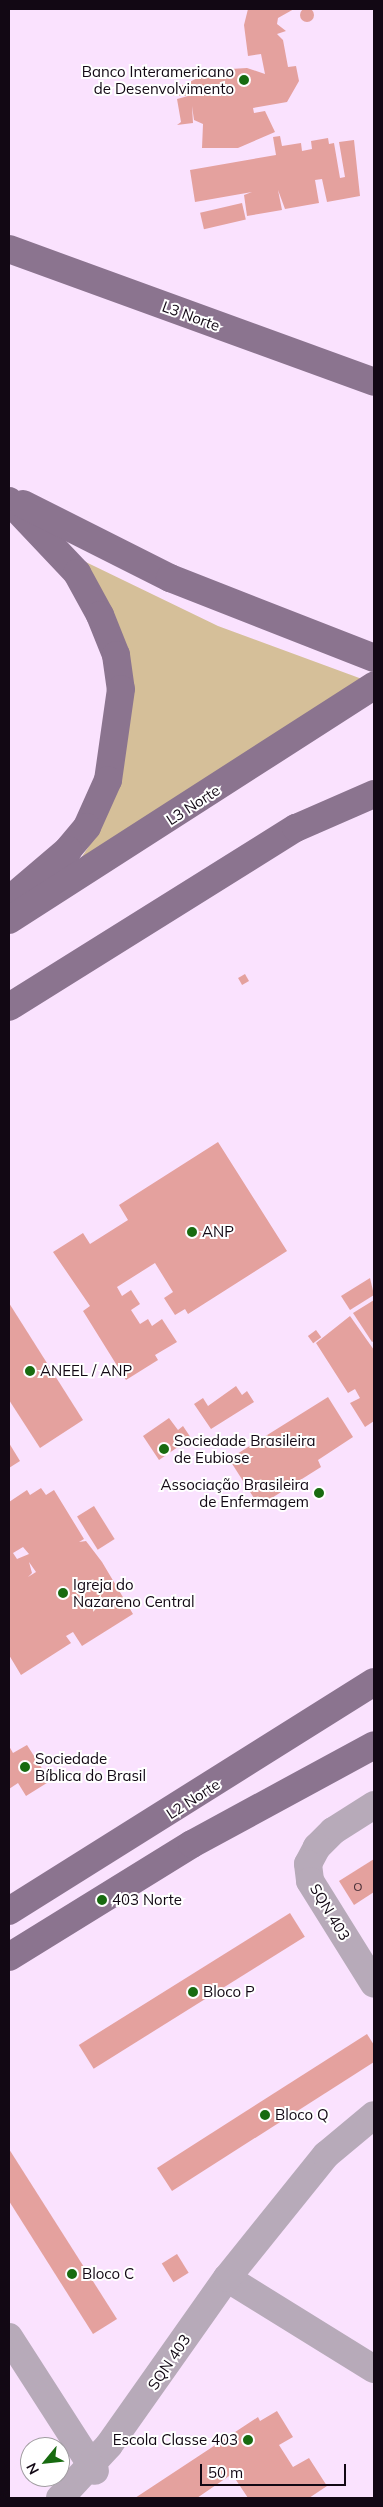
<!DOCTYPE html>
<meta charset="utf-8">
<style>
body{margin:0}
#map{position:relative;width:383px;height:2507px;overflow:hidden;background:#fae2fe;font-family:Mulish,sans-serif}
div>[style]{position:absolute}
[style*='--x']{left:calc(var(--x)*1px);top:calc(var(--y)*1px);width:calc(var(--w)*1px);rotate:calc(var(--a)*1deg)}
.green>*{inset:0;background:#d5bf99}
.building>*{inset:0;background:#e4a19e;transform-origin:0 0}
.round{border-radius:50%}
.minor>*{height:28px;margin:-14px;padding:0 14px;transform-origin:14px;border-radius:14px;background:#b7aab9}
.major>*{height:28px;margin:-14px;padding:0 14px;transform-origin:14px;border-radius:14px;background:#8b748f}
.dots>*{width:14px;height:14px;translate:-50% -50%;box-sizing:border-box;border:2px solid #fff;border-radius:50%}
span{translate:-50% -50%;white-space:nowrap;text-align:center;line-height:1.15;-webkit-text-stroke:4px #fff;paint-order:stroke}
.number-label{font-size:12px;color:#462e36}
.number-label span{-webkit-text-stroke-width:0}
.poi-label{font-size:15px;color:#120814}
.right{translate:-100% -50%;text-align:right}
.left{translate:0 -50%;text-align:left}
.street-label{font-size:15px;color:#120814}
.frame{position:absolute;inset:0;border:10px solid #120814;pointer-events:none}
.north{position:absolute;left:20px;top:2437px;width:50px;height:50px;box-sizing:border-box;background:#fff;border:1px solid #a09ca1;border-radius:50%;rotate:242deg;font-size:14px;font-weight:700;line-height:20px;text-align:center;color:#120814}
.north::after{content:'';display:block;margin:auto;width:18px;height:22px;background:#186b10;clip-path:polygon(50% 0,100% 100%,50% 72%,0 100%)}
.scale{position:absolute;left:200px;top:2464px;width:146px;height:22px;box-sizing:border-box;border:2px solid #120814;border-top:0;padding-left:6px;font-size:15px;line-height:18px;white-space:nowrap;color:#120814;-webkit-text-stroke:4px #fff;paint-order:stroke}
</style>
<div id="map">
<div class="green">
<div style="clip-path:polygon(63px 551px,218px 626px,362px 679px,81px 858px,95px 837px,128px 706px)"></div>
</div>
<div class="building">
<div class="round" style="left:300px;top:8px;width:14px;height:14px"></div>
<div style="clip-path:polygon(248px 9px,294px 9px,278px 18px,277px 24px,286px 31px,277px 34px,283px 40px,288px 67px,296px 66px,299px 81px,287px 102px,253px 108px,254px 113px,265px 111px,275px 132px,238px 148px,202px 148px,203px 124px,194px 120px,192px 106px,193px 123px,177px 125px,181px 122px,177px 99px,188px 96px,172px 96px,192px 91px,177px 88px,214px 70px,247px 68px,265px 74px,261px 54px,248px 56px,244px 25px)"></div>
<div style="clip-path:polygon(280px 136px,282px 146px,301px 143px,302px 151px,312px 149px,311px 141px,328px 138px,329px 144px,334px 143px,340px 178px,345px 177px,339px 142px,354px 140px,360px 196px,327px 202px,322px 179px,315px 180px,319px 203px,285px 209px,278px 190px,282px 210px,247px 216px,244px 195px,252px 192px,195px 202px,190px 170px,276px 155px,273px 137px)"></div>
<div style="left:242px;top:203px;width:17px;height:43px;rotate:77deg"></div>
<div style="left:245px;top:974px;width:8px;height:8px;rotate:60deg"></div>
<div style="clip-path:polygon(218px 1142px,287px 1251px,188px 1314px,185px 1309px,175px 1315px,164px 1298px,173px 1292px,155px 1263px,117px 1287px,122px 1296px,131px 1290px,140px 1304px,131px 1310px,140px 1324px,148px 1319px,152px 1326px,162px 1319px,177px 1342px,155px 1355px,158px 1360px,126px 1380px,83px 1311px,90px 1306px,53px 1252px,83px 1233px,90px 1244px,128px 1220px,119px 1205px)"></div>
<div style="clip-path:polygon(370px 1278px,374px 1295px,350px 1310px,341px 1296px)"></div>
<div style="clip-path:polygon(374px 1300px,374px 1341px,372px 1342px,353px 1313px)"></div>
<div style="clip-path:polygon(9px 1303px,83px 1420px,40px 1448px,9px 1400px)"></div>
<div style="clip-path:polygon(350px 1316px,374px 1350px,374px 1421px,365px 1427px,350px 1403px,360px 1398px,355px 1389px,348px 1393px,316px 1343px)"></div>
<div style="left:316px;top:1330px;width:9px;height:10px;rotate:54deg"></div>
<div style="clip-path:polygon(236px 1386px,242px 1395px,247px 1391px,254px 1402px,211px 1429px,194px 1404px,203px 1398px,208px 1406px)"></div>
<div style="clip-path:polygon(328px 1397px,353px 1437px,318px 1460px,321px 1467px,259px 1506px,229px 1459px)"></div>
<div style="clip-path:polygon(169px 1418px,178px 1430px,183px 1426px,191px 1438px,159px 1460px,143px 1436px)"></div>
<div style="clip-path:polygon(9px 1443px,20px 1461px,9px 1468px)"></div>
<div style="clip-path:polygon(evenodd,41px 1488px,46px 1495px,54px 1490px,84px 1539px,79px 1542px,86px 1541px,102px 1562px,133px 1614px,82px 1646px,73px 1632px,66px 1636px,71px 1643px,21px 1675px,9px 1655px,9px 1502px,27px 1490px,30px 1495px,41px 1488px,23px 1547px,29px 1554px,17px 1559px,13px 1553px,23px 1547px,41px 1488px,29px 1562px,36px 1572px,28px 1577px,32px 1573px,29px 1562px)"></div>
<div style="left:94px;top:1506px;width:39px;height:20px;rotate:58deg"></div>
<div style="clip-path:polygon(27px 1745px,50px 1781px,26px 1796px,18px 1783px,9px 1789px,9px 1746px,13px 1753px)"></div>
<div style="clip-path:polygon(374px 1859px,374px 1892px,354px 1905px,339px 1881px)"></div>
<div style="left:290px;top:1913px;width:28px;height:249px;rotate:58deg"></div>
<div style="clip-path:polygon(367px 2034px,374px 2045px,374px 2062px,172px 2191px,157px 2168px)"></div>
<div style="clip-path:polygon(9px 2149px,117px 2319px,93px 2334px,9px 2201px)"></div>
<div style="left:177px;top:2254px;width:22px;height:18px;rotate:58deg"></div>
<div style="clip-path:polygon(277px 2411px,293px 2437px,279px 2445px,293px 2467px,309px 2458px,327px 2486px,309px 2498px,248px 2498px,232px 2474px,197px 2498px,135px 2498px,258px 2417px,260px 2421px)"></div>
</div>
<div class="minor">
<div style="--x:374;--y:1805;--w:49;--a:147.6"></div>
<div style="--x:333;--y:1831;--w:23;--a:135"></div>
<div style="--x:317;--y:1847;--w:19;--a:118"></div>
<div style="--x:308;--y:1864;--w:17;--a:83"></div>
<div style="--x:310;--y:1881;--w:121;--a:58.1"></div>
<div style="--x:227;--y:2278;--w:173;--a:31.8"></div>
<div style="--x:9;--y:2337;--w:159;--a:57.3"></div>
<div style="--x:60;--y:2498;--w:72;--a:-47.2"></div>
<div style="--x:109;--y:2445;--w:204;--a:-54.8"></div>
<div style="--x:227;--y:2278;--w:158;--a:-51.2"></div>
<div style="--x:326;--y:2155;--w:62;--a:-39.8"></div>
</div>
<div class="major">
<div style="--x:9;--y:249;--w:388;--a:20"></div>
<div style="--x:9;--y:501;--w:99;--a:46.6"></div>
<div style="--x:77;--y:573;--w:48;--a:61.3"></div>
<div style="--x:100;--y:615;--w:43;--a:68.2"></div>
<div style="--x:116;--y:655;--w:34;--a:82"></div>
<div style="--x:121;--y:689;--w:92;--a:98.1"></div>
<div style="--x:108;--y:780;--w:51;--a:114.1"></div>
<div style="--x:87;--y:827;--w:30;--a:130"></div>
<div style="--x:68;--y:850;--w:77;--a:139.7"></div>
<div style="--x:23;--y:504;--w:165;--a:26.7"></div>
<div style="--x:170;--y:578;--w:219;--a:21.4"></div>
<div style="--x:9;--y:920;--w:434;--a:-32.7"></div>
<div style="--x:9;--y:1007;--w:338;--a:-32"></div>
<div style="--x:296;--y:828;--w:85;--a:-23.6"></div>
<div style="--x:9;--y:1911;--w:431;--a:-32.1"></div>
<div style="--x:9;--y:1957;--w:215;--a:-31.7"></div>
<div style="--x:192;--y:1844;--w:207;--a:-28.5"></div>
</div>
<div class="dots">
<div style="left:244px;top:80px;background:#186b10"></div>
<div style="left:192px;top:1232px;background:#186b10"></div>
<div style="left:30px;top:1371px;background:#186b10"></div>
<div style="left:164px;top:1449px;background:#186b10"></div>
<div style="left:319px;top:1493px;background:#186b10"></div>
<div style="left:63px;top:1593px;background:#186b10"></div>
<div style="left:25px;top:1767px;background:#186b10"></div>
<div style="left:102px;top:1900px;background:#186b10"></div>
<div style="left:193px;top:1992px;background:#186b10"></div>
<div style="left:265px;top:2115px;background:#186b10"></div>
<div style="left:72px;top:2274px;background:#186b10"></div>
<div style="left:248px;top:2440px;background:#186b10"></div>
</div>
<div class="number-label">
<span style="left:358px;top:1887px">O</span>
</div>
<div class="poi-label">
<span class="right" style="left:234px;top:80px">Banco Interamericano<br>de Desenvolvimento</span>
<span class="left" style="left:202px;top:1232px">ANP</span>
<span class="left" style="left:40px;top:1371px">ANEEL / ANP</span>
<span class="left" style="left:174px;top:1449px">Sociedade Brasileira<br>de Eubiose</span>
<span class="right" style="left:309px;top:1493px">Associação Brasileira<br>de Enfermagem</span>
<span class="left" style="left:73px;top:1593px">Igreja do<br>Nazareno Central</span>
<span class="left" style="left:35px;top:1767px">Sociedade<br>Bíblica do Brasil</span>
<span class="left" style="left:112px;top:1900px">403 Norte</span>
<span class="left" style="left:203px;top:1992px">Bloco P</span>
<span class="left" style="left:275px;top:2115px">Bloco Q</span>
<span class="left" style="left:82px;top:2274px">Bloco C</span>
<span class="right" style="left:238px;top:2440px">Escola Classe 403</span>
</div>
<div class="street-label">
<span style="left:191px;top:316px;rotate:20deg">L3 Norte</span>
<span style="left:193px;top:805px;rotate:-33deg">L3 Norte</span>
<span style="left:193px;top:1799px;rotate:-33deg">L2 Norte</span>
<span style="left:330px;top:1912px;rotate:59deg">SQN 403</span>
<span style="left:169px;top:2362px;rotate:-56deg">SQN 403</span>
</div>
<div class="frame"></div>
<div class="north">N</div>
<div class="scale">50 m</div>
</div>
